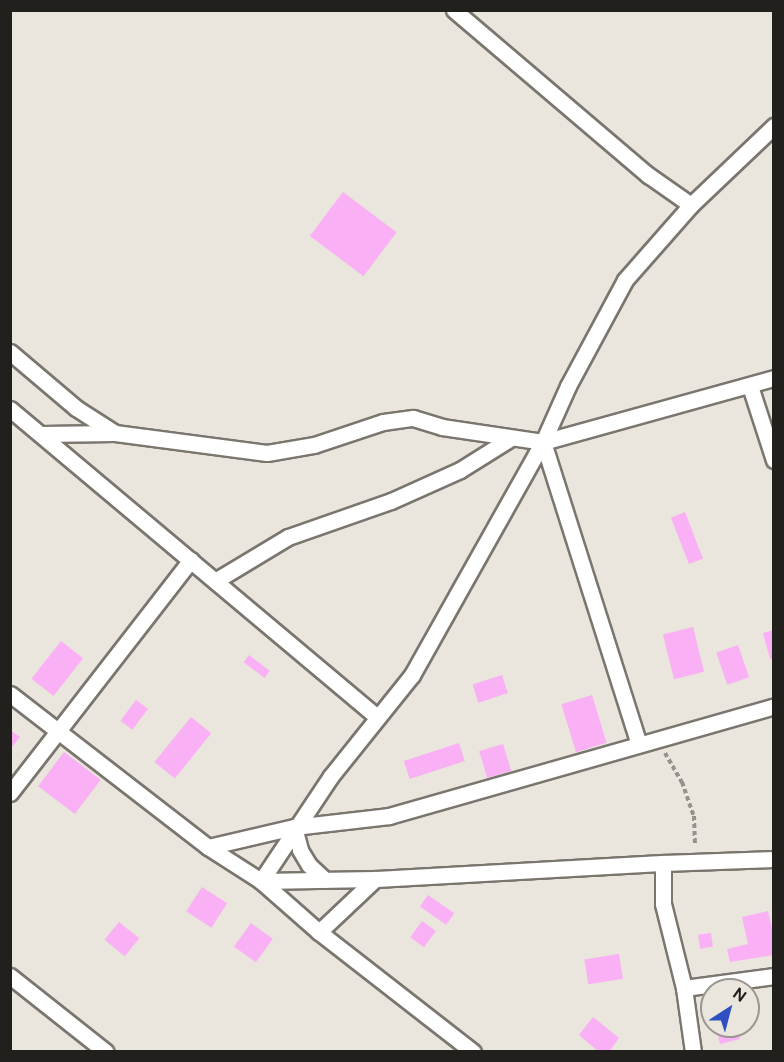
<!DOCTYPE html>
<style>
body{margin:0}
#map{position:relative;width:784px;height:1062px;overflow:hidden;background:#eae5dd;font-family:"DM Sans",sans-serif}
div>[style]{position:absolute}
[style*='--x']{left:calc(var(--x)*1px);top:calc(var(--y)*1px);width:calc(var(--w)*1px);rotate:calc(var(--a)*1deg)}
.building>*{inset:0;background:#fab0f4;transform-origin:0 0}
.path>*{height:4px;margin-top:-2px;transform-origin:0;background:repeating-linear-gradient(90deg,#95928c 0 4.5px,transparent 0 7.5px)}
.roads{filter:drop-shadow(2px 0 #7a766e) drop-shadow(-2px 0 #7a766e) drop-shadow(0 2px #7a766e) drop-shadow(0 -2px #7a766e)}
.minor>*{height:15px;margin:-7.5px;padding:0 7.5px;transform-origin:7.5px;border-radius:7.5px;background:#fff}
span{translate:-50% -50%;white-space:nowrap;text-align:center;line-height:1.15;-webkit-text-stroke:4.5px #eae5dd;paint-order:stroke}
.frame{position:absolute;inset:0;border:12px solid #21201d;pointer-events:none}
.north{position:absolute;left:700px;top:978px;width:60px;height:60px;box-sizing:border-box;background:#eae5dd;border:2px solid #9a9690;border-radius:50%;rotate:36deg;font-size:16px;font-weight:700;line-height:24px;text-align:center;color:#21201d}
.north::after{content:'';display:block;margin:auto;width:21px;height:27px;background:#2f50c0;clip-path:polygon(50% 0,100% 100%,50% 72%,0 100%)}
</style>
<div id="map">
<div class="building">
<div style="left:343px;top:192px;width:67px;height:55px;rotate:37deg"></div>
<div style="left:685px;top:512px;width:50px;height:15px;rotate:69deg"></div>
<div style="left:693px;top:627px;width:46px;height:31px;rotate:76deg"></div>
<div style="clip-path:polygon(774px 630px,774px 658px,770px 659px,763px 633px)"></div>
<div style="left:61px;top:641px;width:28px;height:48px;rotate:38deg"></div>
<div style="left:738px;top:645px;width:34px;height:23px;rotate:71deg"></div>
<div style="left:249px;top:655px;width:26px;height:9px;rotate:37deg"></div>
<div style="left:502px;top:675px;width:19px;height:31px;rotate:72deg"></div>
<div style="left:592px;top:695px;width:50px;height:32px;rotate:73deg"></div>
<div style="left:136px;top:700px;width:15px;height:26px;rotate:37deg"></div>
<div style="left:191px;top:717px;width:26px;height:58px;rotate:39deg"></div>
<div style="clip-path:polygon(10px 730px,20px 737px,10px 749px)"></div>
<div style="left:459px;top:743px;width:19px;height:58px;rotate:72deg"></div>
<div style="left:503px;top:744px;width:28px;height:25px;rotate:73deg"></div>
<div style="left:64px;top:752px;width:46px;height:43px;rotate:37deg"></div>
<div style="left:202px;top:887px;width:30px;height:29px;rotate:33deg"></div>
<div style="left:428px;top:895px;width:32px;height:14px;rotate:35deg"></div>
<div style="clip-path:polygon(768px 911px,774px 937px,774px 955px,730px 962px,727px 949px,748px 944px,742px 917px)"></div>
<div style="left:422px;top:921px;width:17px;height:20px;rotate:36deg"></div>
<div style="left:119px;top:922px;width:26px;height:23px;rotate:39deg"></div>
<div style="left:251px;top:923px;width:27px;height:29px;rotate:36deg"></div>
<div style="left:711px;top:933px;width:14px;height:13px;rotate:82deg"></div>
<div style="left:619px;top:954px;width:25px;height:35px;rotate:81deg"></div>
<div style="clip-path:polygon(593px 1017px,619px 1038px,609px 1052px,599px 1052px,579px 1035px)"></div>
<div style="clip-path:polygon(737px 1026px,740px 1039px,720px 1044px,716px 1027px)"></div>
</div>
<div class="path">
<div style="--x:665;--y:753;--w:34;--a:60"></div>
<div style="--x:682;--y:782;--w:36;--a:71"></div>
<div style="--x:694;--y:816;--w:30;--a:88"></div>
</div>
<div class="roads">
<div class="minor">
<div style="--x:454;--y:10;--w:255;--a:40.4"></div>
<div style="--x:648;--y:175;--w:52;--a:34.9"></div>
<div style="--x:10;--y:352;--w:87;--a:40.3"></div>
<div style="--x:76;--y:408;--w:46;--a:32.7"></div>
<div style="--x:750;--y:386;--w:78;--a:72"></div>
<div style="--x:10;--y:409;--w:478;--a:40"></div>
<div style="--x:41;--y:434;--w:74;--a:-0.8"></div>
<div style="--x:115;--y:433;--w:153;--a:7.5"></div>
<div style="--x:267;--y:453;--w:48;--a:-9.7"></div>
<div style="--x:314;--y:445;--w:73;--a:-18.4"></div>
<div style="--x:383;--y:422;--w:30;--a:-8"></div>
<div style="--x:413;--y:418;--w:30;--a:17"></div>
<div style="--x:442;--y:427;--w:102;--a:8.4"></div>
<div style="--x:543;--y:442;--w:240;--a:-15.5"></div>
<div style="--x:543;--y:442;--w:317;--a:72.4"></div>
<div style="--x:215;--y:581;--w:85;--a:-31.1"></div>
<div style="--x:288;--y:537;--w:109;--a:-19.3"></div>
<div style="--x:391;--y:501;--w:76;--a:-24.2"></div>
<div style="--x:460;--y:470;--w:60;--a:-32.1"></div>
<div style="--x:10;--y:694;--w:250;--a:37.7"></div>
<div style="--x:208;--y:847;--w:63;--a:32.7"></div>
<div style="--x:261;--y:881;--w:77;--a:41.3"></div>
<div style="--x:319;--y:932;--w:195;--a:37.9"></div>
<div style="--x:10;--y:793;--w:295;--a:-52.2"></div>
<div style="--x:294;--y:827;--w:24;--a:75"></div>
<div style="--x:300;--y:850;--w:17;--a:59"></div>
<div style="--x:309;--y:865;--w:22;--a:43"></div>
<div style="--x:208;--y:847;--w:88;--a:-13.1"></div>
<div style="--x:294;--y:827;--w:96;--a:-6.6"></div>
<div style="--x:389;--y:816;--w:400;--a:-15.9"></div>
<div style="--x:261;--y:881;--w:126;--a:-56.3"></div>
<div style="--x:331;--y:776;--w:129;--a:-51.3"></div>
<div style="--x:412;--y:675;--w:267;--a:-60.7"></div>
<div style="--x:543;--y:442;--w:61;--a:-65.9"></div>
<div style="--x:568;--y:386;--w:120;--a:-61.7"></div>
<div style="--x:625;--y:280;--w:100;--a:-48.7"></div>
<div style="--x:691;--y:205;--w:115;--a:-43.6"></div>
<div style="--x:261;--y:881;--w:114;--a:-1"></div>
<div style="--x:375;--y:879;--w:288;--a:-3.2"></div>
<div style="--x:319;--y:932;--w:77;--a:-43.4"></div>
<div style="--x:10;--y:976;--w:122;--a:38.4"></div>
<div style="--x:684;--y:988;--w:91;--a:-7.6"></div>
<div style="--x:693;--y:1052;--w:65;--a:-98"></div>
<div style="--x:684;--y:988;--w:87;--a:-104"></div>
<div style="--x:663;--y:904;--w:41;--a:-90"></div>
<div style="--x:663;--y:863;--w:111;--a:-2.1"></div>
</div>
</div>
<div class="frame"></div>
<div class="north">N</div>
</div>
